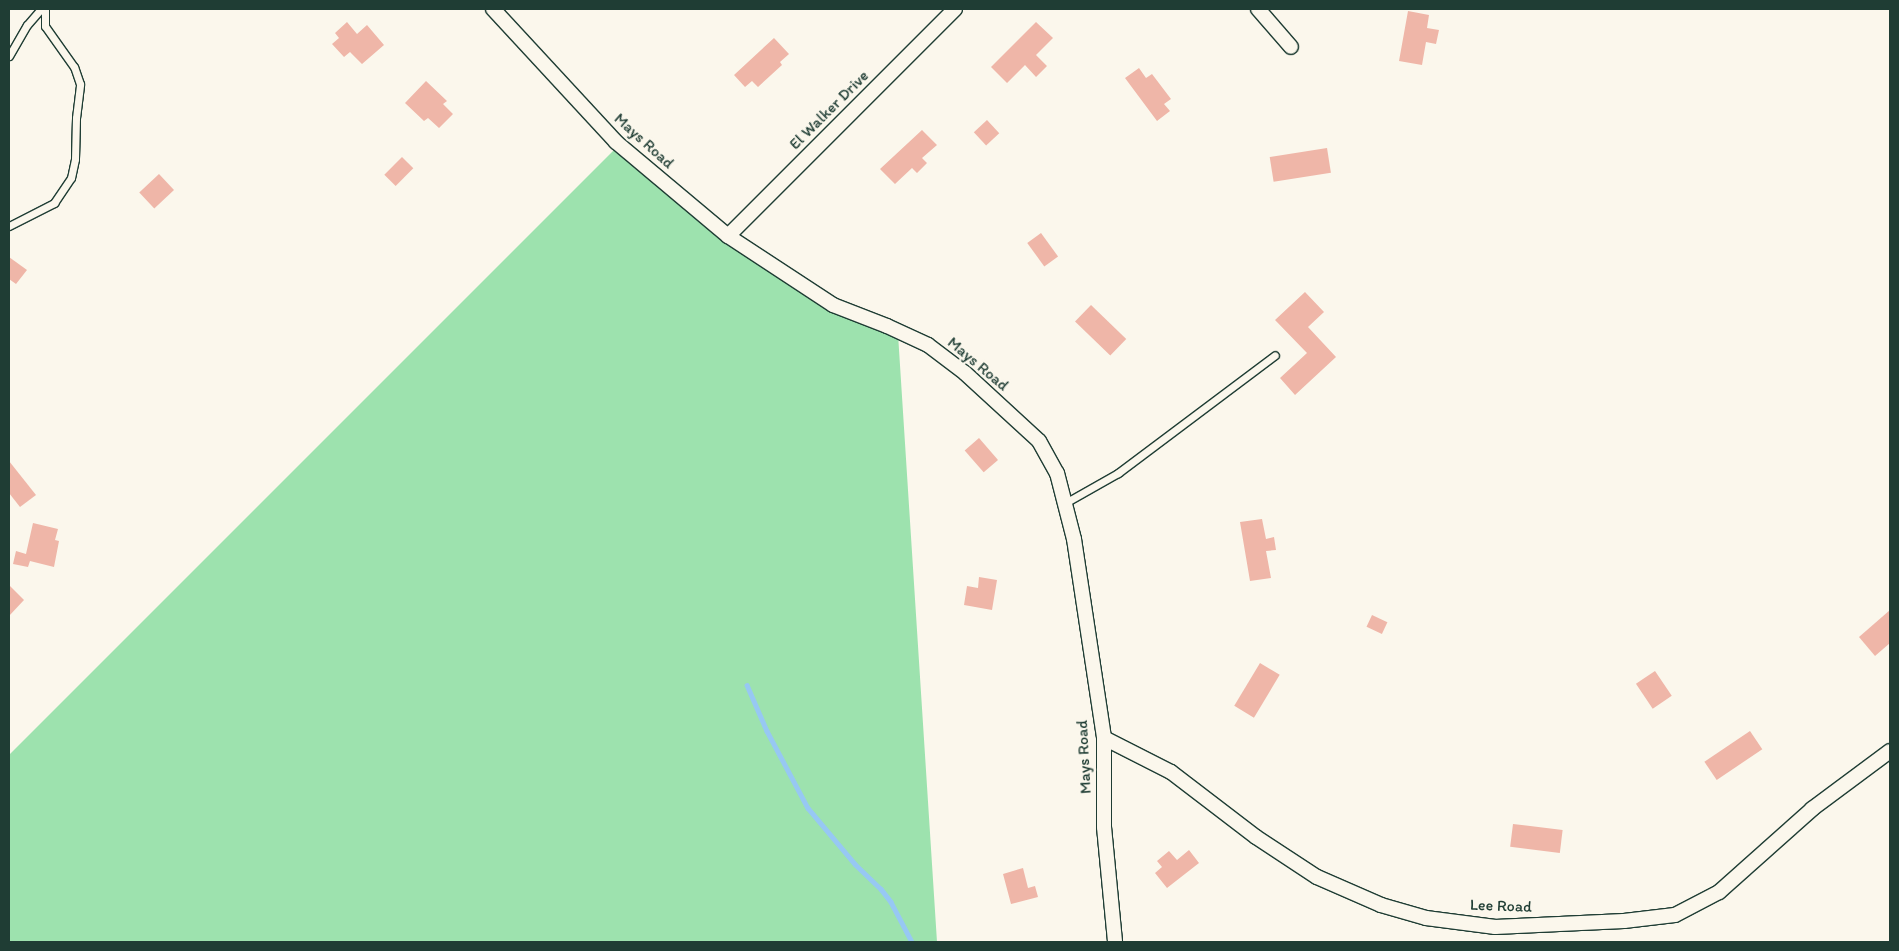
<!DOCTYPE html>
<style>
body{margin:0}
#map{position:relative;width:1899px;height:951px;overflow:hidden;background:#fbf7ec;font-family:Itim,sans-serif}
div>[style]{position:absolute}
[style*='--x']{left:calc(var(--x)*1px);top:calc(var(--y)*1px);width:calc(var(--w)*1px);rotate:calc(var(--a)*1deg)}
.green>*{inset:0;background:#9de2ae}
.stream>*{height:4.5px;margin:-2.25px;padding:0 2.25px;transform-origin:2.25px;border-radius:2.25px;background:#97c8f3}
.building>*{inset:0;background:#efb6a8;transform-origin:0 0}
.roads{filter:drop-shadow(1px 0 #1f3d34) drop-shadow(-1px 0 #1f3d34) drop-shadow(0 1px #1f3d34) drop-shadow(0 -1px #1f3d34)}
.lane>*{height:7px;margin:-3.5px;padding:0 3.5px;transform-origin:3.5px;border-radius:3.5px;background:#fbf7ec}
.street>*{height:14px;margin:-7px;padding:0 7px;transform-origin:7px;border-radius:7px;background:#fbf7ec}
span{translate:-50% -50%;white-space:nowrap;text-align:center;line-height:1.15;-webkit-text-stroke:4.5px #fbf7ec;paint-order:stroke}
.street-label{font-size:16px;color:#1f3d34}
.frame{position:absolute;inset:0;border:10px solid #1f3d34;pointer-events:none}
</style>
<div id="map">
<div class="green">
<div style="clip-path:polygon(624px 140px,792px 281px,898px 334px,937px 942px,9px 942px,9px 755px)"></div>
</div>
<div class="stream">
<div style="--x:747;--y:685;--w:50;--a:66.5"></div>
<div style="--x:767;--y:731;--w:87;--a:62"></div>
<div style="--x:808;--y:808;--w:73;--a:50"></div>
<div style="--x:855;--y:864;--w:36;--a:44"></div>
<div style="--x:881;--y:889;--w:16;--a:52"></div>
<div style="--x:891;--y:902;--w:45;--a:62.3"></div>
</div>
<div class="building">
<div style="clip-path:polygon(1408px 11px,1429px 15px,1427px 28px,1439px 30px,1436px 44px,1426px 42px,1422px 65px,1399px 61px)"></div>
<div style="clip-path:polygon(347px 22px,357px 34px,367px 25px,384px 45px,362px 64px,350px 52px,344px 57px,332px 44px,339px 38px,335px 33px)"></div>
<div style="clip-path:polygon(1036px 22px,1053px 38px,1036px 55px,1047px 66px,1036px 77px,1025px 65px,1007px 83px,991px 67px)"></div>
<div style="clip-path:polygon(774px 38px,789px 54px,780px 62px,782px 65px,758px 87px,752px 81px,745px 87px,734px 75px)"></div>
<div style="clip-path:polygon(1139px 68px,1146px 78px,1152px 74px,1171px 99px,1164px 104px,1170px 111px,1157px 121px,1125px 78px)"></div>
<div style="clip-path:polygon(426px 81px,447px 101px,443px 104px,453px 114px,439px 128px,428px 118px,424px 121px,405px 103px)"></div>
<div style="left:987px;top:120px;width:18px;height:18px;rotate:47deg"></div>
<div style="clip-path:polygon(922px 130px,937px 145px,922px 158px,927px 163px,917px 173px,912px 168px,895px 184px,880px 169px)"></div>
<div style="left:1327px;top:148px;width:25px;height:58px;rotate:81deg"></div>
<div style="left:402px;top:157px;width:16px;height:25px;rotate:45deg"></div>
<div style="left:159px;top:174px;width:22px;height:27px;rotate:47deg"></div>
<div style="left:1041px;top:233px;width:29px;height:17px;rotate:54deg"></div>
<div style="clip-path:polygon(9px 257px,27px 270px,16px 284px,9px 279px)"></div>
<div style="clip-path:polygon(1305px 292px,1324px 312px,1308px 327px,1336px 357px,1295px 395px,1280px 378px,1307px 353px,1275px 320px)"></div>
<div style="left:1091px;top:305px;width:49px;height:23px;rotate:44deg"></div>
<div style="left:979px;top:438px;width:29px;height:19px;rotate:49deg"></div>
<div style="clip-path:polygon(9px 461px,36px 495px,20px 507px,9px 493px)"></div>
<div style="clip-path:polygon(1262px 519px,1266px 539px,1274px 537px,1276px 550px,1266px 551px,1271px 578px,1250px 581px,1240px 522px)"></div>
<div style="clip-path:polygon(33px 523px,58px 529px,55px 540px,59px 541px,54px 567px,30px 561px,28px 567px,13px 564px,16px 551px,26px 554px)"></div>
<div style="clip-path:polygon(979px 577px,997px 580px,992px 610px,964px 605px,967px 586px,978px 588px)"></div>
<div style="clip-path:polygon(9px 585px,24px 600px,9px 616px)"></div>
<div style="clip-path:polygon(1890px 610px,1890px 643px,1875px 656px,1859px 637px)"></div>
<div style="left:1372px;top:615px;width:17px;height:13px;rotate:25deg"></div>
<div style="left:1260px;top:663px;width:23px;height:50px;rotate:31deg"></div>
<div style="left:1655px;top:671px;width:30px;height:23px;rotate:56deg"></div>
<div style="left:1750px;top:731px;width:22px;height:55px;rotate:56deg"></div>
<div style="left:1513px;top:824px;width:50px;height:23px;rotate:7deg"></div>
<div style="clip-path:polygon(1189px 850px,1199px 863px,1167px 888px,1155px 873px,1162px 867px,1157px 861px,1169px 851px,1177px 860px)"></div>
<div style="clip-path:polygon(1023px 868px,1028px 888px,1035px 886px,1038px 897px,1011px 904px,1003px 874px)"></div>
</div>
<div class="roads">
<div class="lane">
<div style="--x:9;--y:56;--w:36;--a:-60"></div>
<div style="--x:27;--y:25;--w:21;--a:-49"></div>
<div style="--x:9;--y:226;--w:51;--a:-27.1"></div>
<div style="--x:54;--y:203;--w:30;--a:-56"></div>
<div style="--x:71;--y:178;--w:19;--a:-78"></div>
<div style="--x:75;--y:159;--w:41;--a:-88.6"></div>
<div style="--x:76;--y:118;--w:34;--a:-83"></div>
<div style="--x:80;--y:84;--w:18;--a:-109"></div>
<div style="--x:74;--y:67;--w:50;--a:-125.3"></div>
<div style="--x:45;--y:26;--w:17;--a:-90"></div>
<div style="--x:1065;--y:503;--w:61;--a:-29.5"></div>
<div style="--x:1118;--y:473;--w:196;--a:-36.9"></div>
</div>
<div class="street">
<div style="--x:493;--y:9;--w:181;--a:47.2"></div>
<div style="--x:616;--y:142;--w:146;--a:40"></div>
<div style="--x:728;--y:236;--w:126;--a:33.3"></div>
<div style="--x:833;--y:305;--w:58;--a:21.3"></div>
<div style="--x:887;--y:326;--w:45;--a:24.9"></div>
<div style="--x:928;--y:345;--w:46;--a:37.1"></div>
<div style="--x:965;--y:373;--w:100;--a:42.6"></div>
<div style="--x:1039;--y:441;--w:37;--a:61"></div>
<div style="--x:1057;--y:473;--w:68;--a:75.6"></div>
<div style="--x:1074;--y:539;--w:201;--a:81.4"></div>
<div style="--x:1104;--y:738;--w:89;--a:90"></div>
<div style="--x:1104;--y:827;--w:116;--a:84.5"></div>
<div style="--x:1258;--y:9;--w:50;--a:49"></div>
<div style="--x:728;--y:236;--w:321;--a:-45"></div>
<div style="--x:1104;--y:738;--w:75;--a:26.9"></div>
<div style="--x:1171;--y:772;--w:107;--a:37.4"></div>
<div style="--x:1256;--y:837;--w:73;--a:33.3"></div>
<div style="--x:1317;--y:877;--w:70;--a:23.6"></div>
<div style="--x:1381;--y:905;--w:47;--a:16.1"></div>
<div style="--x:1426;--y:918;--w:70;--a:7.4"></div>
<div style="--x:1495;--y:927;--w:129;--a:-2.7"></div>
<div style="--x:1624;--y:921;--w:51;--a:-6.7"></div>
<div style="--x:1675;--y:915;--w:50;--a:-27.6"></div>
<div style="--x:1719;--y:892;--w:125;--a:-41.7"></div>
<div style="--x:1812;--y:809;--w:97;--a:-36.6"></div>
</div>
</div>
<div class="street-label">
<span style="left:829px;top:110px;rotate:-45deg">El Walker Drive</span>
<span style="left:644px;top:141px;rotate:42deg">Mays Road</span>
<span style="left:978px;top:364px;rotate:40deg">Mays Road</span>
<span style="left:1084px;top:757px;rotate:-93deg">Mays Road</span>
<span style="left:1501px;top:906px;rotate:2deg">Lee Road</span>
</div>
<div class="frame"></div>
</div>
